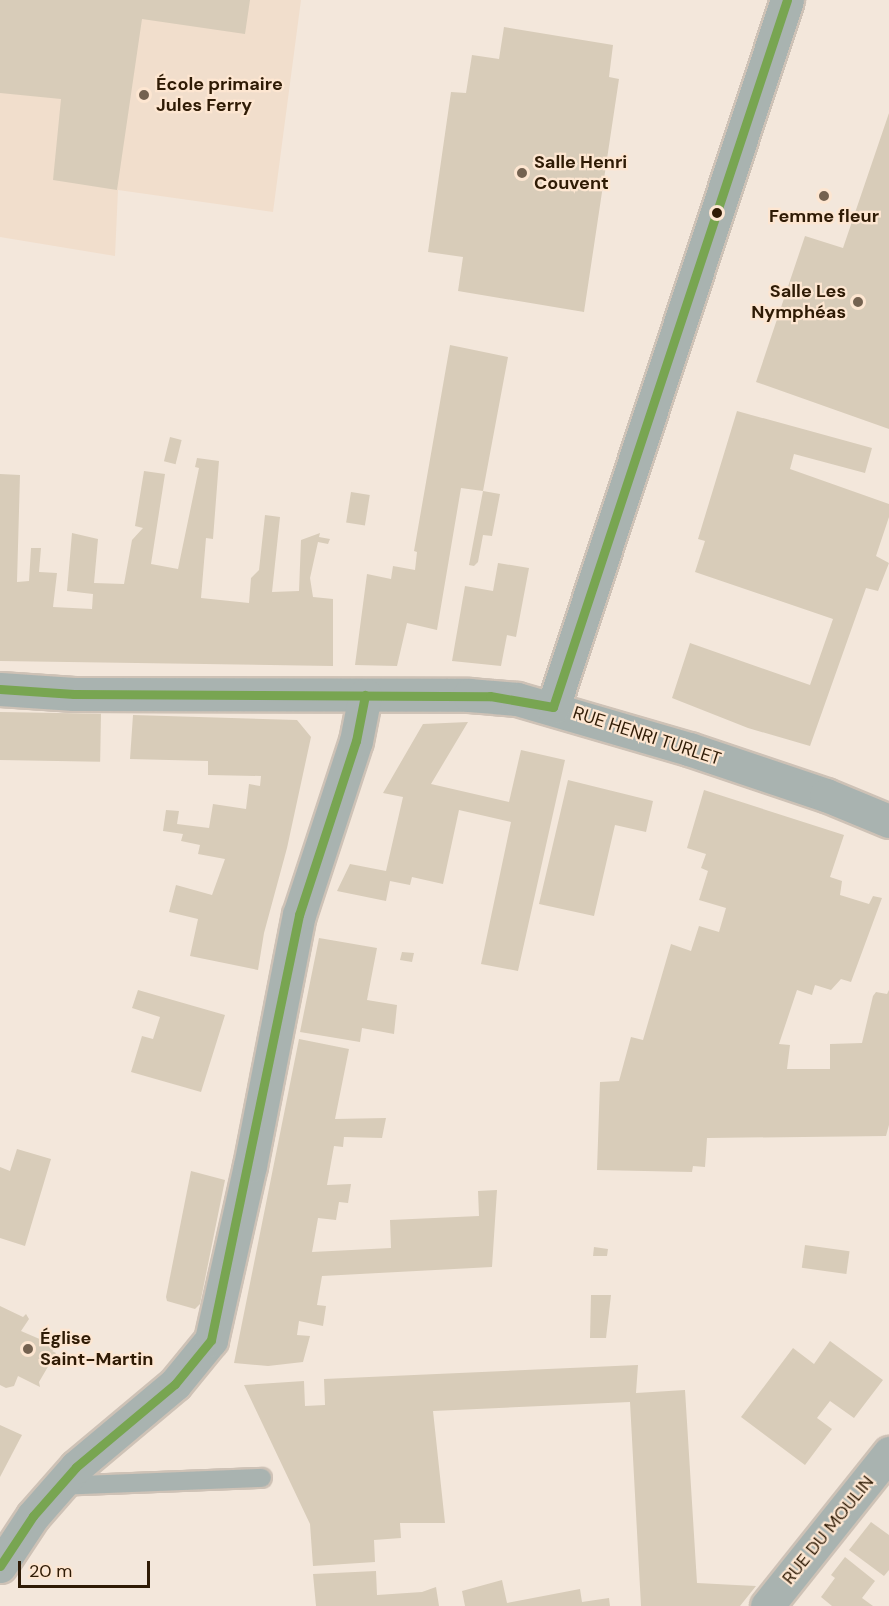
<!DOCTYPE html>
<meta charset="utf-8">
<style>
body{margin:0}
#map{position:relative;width:889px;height:1606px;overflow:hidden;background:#f3e7db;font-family:"DM Sans",sans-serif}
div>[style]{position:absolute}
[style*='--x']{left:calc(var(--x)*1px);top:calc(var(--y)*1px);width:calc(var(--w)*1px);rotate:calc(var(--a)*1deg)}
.built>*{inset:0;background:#f1decc}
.building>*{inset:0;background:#d8ccb9;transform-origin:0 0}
.roads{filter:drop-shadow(2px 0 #cec2b6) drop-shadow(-2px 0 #cec2b6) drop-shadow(0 2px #cec2b6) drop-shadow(0 -2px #cec2b6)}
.lane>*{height:18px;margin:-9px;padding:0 9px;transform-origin:9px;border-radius:9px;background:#a9b3b0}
.street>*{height:33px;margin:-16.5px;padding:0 16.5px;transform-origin:16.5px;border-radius:16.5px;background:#a9b3b0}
.bus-1>*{height:9px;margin:-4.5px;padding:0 4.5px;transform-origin:4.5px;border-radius:4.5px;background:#78a551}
.dots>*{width:16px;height:16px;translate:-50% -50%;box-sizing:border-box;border:3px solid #fde6d1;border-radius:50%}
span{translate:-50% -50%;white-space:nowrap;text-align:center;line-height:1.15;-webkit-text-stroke:4.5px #fde6d1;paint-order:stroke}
.poi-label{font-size:18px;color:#2f1b05;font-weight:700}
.left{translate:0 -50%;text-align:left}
.right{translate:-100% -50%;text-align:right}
.street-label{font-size:18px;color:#2f1b05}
.scale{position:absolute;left:18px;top:1561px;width:132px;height:27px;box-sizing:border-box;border:3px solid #2f1b05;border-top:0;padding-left:8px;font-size:18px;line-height:21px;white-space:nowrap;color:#2f1b05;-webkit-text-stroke:4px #fde6d1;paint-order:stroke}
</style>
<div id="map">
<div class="built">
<div style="clip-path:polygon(0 0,301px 0,273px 212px,118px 190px,115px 256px,0 237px)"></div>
</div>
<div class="building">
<div style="clip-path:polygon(0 0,250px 0,245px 34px,142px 19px,117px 190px,53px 180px,61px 99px,0 93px)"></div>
<div style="clip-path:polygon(504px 27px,613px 45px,609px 77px,619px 79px,584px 312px,458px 291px,463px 257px,428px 252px,451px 92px,466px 93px,472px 55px,499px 59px)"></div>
<div style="clip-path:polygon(889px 113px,889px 429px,756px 382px,805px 236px,843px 248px)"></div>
<div style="clip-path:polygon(450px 345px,508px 357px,483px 491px,461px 488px,437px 630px,407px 623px,397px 666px,355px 665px,367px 574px,391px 579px,393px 566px,415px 570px,417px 552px,414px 551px)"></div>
<div style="clip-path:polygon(737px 411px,872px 448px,865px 473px,794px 454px,790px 469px,889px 504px,889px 517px,876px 556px,889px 563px,878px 591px,866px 588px,810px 746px,748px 728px,672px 698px,690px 643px,810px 685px,833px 619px,695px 572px,705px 541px,698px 539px)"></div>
<div style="left:170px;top:437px;width:12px;height:25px;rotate:14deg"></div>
<div style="clip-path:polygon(197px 458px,219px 461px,213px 539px,206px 538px,201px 598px,249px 603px,251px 578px,259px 570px,265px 515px,280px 517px,272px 592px,299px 591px,301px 540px,320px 533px,319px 537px,330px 539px,328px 544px,318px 542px,310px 578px,313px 597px,333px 599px,333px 666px,0 661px,0 474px,20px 475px,17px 582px,29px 581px,31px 548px,41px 548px,39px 572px,57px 573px,53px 607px,92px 609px,93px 594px,67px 591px,72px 533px,98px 539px,94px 583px,124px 584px,132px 540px,143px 528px,135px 526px,144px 471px,165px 474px,151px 564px,178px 569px,199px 468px,195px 467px)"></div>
<div style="clip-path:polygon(483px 491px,500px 494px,492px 536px,483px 535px,478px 562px,474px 566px,469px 565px)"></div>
<div style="left:351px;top:492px;width:19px;height:31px;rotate:9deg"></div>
<div style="clip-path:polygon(498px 563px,529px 568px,516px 637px,507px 635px,501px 666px,452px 661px,465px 586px,493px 591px)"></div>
<div style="left:0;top:712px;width:101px;height:48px;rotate:1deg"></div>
<div style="clip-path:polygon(133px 715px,297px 720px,311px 737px,287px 848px,264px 933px,258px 970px,190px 956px,198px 919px,169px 912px,176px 885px,212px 895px,225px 859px,198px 854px,200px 845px,181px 841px,183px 834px,163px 831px,166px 810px,179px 811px,177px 824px,209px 828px,213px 804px,246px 809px,249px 784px,260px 786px,261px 776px,208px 775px,208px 761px,130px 759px)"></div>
<div style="clip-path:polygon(468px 722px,431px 784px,509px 802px,521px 750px,565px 760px,518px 971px,481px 964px,511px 822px,459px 810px,443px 884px,412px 877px,410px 885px,390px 881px,386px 901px,337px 891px,350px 864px,386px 871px,403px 797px,383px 793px,423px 724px)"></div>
<div style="clip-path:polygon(568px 780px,653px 801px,646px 832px,615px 825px,594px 916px,539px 904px)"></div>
<div style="clip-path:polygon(704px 790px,844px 835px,830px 877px,842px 881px,840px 895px,869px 904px,873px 896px,882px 898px,851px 982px,841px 979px,831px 990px,815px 985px,812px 995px,797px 990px,779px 1044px,790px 1045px,787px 1069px,830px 1069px,830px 1044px,862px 1043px,873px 996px,876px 992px,887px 994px,889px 990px,889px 1125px,886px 1136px,707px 1138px,705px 1167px,693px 1166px,692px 1172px,597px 1170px,600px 1082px,619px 1081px,631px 1037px,643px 1040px,671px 944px,691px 951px,699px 926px,719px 932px,726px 908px,699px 900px,708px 871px,701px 868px,706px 854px,687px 848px)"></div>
<div style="clip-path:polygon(319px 938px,377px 948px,367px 1000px,397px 1005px,394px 1034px,362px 1028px,360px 1042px,300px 1032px)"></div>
<div style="clip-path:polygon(402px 952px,414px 953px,412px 962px,400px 960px)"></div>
<div style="clip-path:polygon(138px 990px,225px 1015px,201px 1092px,131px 1072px,142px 1036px,153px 1039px,160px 1017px,132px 1008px)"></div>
<div style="clip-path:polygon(299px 1039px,349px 1049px,335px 1119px,386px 1118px,382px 1138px,344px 1137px,343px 1147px,334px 1146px,327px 1185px,351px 1184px,348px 1203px,339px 1202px,336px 1220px,318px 1218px,312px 1252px,391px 1248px,390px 1220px,479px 1216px,478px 1191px,497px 1190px,492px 1267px,322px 1276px,317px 1305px,326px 1306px,323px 1326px,299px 1321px,297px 1335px,310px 1336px,303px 1362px,268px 1366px,234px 1363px)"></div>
<div style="clip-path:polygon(17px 1149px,51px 1159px,25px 1246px,0 1238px,0 1167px,10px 1171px)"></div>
<div style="clip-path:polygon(191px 1171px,225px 1180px,200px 1304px,195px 1309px,167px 1301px,166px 1297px)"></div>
<div style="left:805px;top:1245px;width:45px;height:23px;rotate:8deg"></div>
<div style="clip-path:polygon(594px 1247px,608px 1249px,607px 1256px,593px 1256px)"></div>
<div style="clip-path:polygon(591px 1295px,611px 1295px,606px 1338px,590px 1338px)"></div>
<div style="clip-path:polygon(0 1306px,23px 1317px,26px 1314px,29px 1319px,21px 1331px,58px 1347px,52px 1351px,56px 1353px,39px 1382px,40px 1387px,18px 1376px,14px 1386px,6px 1388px,0 1385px)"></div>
<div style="clip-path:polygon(830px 1341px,883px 1380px,854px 1418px,830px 1401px,817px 1418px,832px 1429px,805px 1465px,741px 1417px,793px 1348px,814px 1364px)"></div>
<div style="clip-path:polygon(638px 1365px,636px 1393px,685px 1390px,697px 1583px,756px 1586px,740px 1606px,641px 1606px,630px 1402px,433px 1411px,445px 1523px,400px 1523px,401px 1538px,374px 1540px,375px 1562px,313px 1566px,310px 1524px,244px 1385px,304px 1381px,305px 1406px,325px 1405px,324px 1379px)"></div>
<div style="clip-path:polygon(0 1425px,22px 1435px,0 1477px)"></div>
<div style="clip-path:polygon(871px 1522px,889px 1535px,889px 1570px,884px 1576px,849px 1550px)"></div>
<div style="clip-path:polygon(845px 1557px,875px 1581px,862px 1598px,873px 1606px,832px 1606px,821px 1597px,835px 1578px,831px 1575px)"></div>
<div style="clip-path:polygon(376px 1571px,377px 1595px,422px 1592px,436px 1587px,439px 1606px,316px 1606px,313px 1574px)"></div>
<div style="clip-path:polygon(502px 1580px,507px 1603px,580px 1589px,582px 1602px,609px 1598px,610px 1606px,465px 1606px,462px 1591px)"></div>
</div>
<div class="roads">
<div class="lane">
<div style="--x:59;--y:1486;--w:203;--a:-2.3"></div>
</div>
<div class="street">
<div style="--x:0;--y:689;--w:74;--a:3.9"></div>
<div style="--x:74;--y:694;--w:395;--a:0.1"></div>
<div style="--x:469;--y:695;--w:48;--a:4.8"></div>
<div style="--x:517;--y:699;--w:179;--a:16.2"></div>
<div style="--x:689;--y:749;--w:145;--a:18.6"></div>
<div style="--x:826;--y:795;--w:68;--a:22.4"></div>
<div style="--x:553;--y:707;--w:745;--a:-71.69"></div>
<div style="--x:0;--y:1566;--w:60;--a:-56.6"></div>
<div style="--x:33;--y:1516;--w:65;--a:-48.7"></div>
<div style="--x:76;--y:1467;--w:129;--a:-40"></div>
<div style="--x:175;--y:1384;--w:57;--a:-50.7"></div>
<div style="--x:211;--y:1340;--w:178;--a:-77.4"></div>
<div style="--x:250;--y:1166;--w:256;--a:-79"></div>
<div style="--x:299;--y:915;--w:183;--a:-71.9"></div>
<div style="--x:356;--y:741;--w:47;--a:-78.9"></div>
<div style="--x:767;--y:1606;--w:196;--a:-51.4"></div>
</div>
</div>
<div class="bus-1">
<div style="--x:0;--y:689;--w:74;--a:3.9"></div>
<div style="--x:74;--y:694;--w:416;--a:0.3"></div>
<div style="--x:490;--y:696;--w:64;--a:9.9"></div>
<div style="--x:553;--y:707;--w:745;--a:-71.69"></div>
<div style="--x:0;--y:1566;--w:60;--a:-56.6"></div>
<div style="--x:33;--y:1516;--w:65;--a:-48.7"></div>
<div style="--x:76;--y:1467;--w:129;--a:-40"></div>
<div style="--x:175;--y:1384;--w:57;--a:-50.7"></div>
<div style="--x:211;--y:1340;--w:434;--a:-78.3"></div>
<div style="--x:299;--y:915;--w:183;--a:-71.9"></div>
<div style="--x:356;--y:741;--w:47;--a:-78.9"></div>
</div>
<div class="dots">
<div style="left:144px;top:95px;background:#746250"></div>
<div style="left:522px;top:173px;background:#746250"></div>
<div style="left:824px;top:196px;background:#746250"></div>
<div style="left:717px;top:213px;background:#2f1b05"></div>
<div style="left:858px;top:302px;background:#746250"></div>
<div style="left:28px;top:1349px;background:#746250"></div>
</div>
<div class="poi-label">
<span class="left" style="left:156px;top:95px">École primaire<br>Jules Ferry</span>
<span class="left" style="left:534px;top:173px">Salle Henri<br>Couvent</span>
<span style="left:824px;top:216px">Femme fleur</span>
<span class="right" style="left:846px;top:302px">Salle Les<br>Nymphéas</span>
<span class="left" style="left:40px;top:1349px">Église<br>Saint-Martin</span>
</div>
<div class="street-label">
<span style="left:647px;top:736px;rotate:18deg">RUE HENRI TURLET</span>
<span style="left:828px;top:1530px;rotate:-51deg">RUE DU MOULIN</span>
</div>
<div class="scale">20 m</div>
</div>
